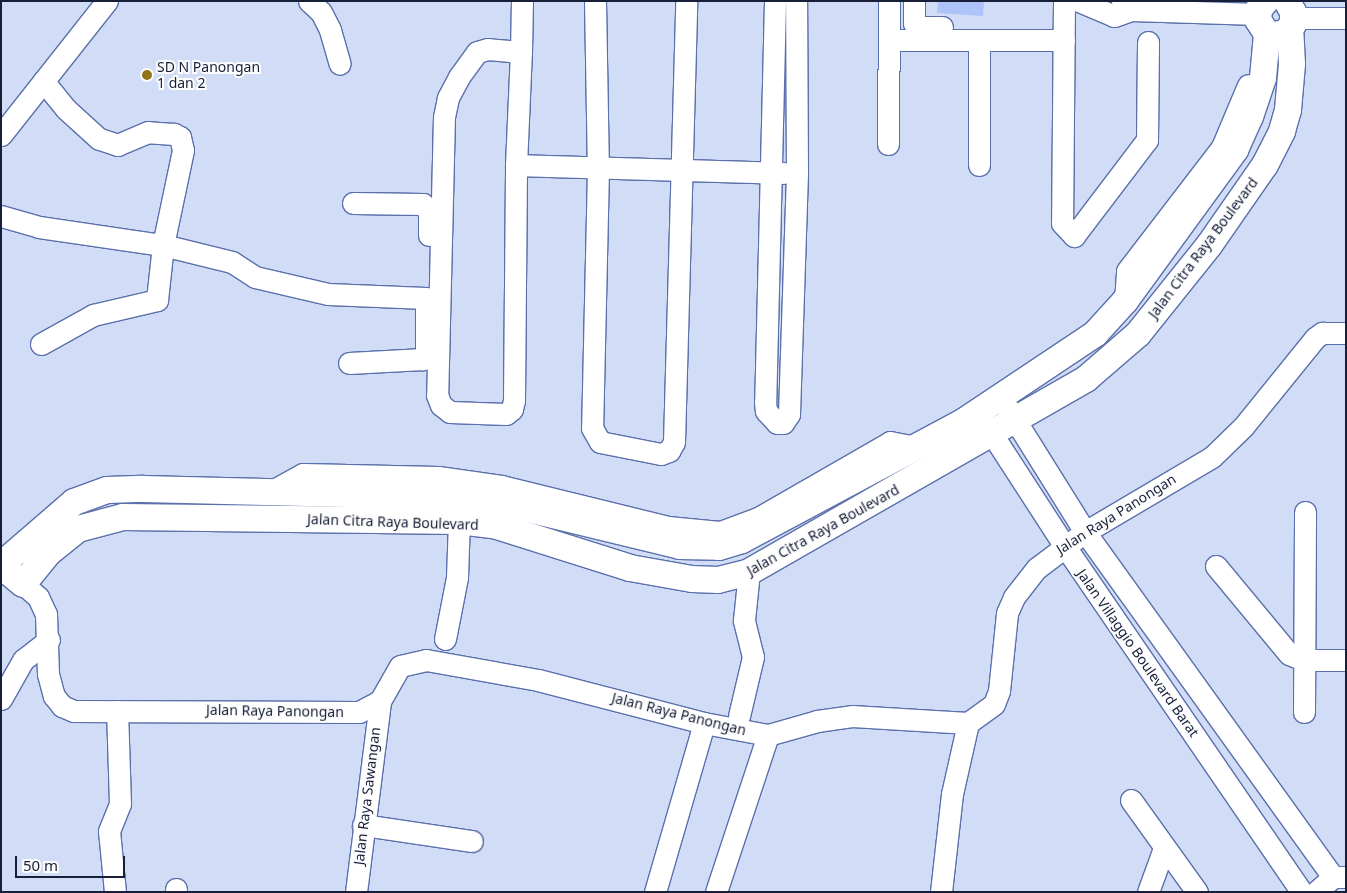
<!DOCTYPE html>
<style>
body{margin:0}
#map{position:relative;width:1347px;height:893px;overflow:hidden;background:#d1dcf7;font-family:"Noto Sans",sans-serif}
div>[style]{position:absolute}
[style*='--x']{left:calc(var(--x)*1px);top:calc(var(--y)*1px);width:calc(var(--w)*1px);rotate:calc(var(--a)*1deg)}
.water>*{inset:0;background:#aec3fa}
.roads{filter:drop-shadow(1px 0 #5a70ac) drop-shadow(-1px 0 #5a70ac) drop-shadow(0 1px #5a70ac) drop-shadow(0 -1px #5a70ac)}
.minor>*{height:21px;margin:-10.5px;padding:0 10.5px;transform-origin:10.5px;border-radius:10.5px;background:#fff}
.major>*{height:26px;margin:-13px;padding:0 13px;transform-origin:13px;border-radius:13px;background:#fff}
.dots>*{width:14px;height:14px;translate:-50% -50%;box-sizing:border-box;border:2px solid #fdfdfd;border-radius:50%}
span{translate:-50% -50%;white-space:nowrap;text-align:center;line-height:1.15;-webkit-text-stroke:4px #fdfdfd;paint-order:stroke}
.poi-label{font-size:14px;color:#171f38}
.left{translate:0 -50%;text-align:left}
.street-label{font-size:14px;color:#171f38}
.frame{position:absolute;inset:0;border:2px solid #171f38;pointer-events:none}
.scale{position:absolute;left:15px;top:856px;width:110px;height:22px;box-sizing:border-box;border:2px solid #171f38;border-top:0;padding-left:6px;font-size:15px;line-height:18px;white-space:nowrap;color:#171f38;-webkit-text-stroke:4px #fdfdfd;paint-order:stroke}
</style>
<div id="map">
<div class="water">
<div style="clip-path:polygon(938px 1px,984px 1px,983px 16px,937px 13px)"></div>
</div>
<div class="roads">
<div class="minor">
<div style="--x:309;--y:1;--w:16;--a:43"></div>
<div style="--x:321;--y:12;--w:20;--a:63"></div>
<div style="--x:330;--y:30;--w:35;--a:74"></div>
<div style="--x:595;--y:1;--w:168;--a:89"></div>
<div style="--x:598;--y:169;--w:259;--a:91.3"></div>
<div style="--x:592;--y:428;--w:16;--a:60"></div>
<div style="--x:600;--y:442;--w:62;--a:11.1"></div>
<div style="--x:661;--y:454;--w:9;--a:-21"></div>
<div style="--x:669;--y:451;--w:10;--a:-61"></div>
<div style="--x:674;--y:442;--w:441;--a:-88.4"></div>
<div style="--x:775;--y:1;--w:401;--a:91.4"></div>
<div style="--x:765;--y:402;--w:9;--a:84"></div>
<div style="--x:766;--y:411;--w:16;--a:47"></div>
<div style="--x:777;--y:423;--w:6;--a:0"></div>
<div style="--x:783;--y:423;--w:11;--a:-56"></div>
<div style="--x:789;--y:414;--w:241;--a:-88.1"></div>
<div style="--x:797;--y:173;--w:172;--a:-90.3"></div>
<div style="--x:914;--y:1;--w:22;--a:90"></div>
<div style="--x:914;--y:23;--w:5;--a:53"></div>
<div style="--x:917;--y:27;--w:25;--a:0"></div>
<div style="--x:1064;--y:1;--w:222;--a:90.5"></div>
<div style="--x:1062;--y:223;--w:18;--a:47"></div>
<div style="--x:1074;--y:236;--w:121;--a:-52.8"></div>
<div style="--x:1147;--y:140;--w:98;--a:-89.4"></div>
<div style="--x:1079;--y:1;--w:38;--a:23"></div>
<div style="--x:1114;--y:16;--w:18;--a:-19"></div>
<div style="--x:1131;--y:10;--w:13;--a:-135"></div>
<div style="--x:1131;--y:10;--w:127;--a:1.8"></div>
<div style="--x:1294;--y:18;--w:52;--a:0"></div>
<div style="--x:889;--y:40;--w:175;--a:0"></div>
<div style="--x:979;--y:40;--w:125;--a:90"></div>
<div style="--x:521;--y:52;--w:33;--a:-175"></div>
<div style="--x:488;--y:49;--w:11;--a:165"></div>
<div style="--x:477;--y:52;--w:31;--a:126"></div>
<div style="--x:459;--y:77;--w:24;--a:118"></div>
<div style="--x:448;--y:98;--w:19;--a:102"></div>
<div style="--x:444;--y:117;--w:278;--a:91.4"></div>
<div style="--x:437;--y:395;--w:11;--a:68"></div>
<div style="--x:441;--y:405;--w:11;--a:38"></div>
<div style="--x:450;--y:412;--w:56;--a:2"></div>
<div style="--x:506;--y:414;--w:8;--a:-40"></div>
<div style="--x:512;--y:409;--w:9;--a:-77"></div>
<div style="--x:514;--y:400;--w:235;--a:-89.5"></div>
<div style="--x:516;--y:165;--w:113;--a:-87.5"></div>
<div style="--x:521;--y:52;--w:51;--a:-88.9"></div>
<div style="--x:1;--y:135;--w:171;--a:-51.7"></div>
<div style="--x:888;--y:144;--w:143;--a:-89.6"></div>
<div style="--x:516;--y:165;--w:268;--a:1.7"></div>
<div style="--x:353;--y:203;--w:70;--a:0.8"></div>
<div style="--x:423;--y:204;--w:10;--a:53"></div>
<div style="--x:429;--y:212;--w:23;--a:90"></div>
<div style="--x:1;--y:216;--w:40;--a:16"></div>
<div style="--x:39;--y:227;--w:125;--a:8.3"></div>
<div style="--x:163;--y:245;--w:71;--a:13.8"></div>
<div style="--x:232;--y:262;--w:27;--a:33"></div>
<div style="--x:255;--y:277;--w:75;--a:13.1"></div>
<div style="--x:328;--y:294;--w:98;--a:2.3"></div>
<div style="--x:426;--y:298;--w:54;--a:90"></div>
<div style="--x:426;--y:352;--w:8;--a:113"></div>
<div style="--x:423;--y:359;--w:74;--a:176.9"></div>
<div style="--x:1125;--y:301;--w:30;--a:-86"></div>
<div style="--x:1127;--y:271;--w:156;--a:-52.5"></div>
<div style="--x:1222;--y:147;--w:67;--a:-67.2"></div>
<div style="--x:41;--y:344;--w:60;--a:-29.1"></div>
<div style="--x:93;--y:315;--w:66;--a:-13.2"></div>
<div style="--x:157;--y:300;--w:55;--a:-83.8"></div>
<div style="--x:163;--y:245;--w:97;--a:-78.1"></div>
<div style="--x:183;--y:150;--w:13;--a:-103"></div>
<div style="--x:180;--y:137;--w:7;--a:-153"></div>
<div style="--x:174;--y:134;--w:26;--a:-176"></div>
<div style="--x:148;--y:132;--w:33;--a:157"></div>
<div style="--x:118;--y:145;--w:20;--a:-162"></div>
<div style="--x:99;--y:139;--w:45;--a:-137.7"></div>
<div style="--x:66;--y:109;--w:36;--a:-129"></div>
<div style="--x:1007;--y:407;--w:147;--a:58"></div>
<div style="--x:1085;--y:532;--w:425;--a:54.3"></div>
<div style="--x:983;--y:420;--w:149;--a:57.1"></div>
<div style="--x:1064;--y:545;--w:421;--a:55.6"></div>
<div style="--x:274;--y:490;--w:33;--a:-29"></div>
<div style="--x:303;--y:474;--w:135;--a:1.3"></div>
<div style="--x:438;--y:477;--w:64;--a:8.1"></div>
<div style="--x:501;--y:486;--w:172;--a:13.8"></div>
<div style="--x:668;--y:527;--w:52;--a:5.5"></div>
<div style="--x:720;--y:532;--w:40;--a:-20.2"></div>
<div style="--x:758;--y:518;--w:152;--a:-29.9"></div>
<div style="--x:890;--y:442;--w:25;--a:11"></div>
<div style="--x:1216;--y:566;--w:114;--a:50.3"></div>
<div style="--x:1289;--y:654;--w:16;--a:22"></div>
<div style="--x:1304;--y:660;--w:42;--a:0"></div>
<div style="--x:23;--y:584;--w:20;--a:41"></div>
<div style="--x:38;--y:597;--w:19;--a:65"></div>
<div style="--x:46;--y:614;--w:60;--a:88.1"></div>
<div style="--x:48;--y:674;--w:23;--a:75"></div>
<div style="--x:54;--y:696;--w:13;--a:51"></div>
<div style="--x:62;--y:706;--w:13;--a:23"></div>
<div style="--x:74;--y:711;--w:285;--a:0.2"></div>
<div style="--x:359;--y:712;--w:24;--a:-28"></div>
<div style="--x:380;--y:701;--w:40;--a:-60.3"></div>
<div style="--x:400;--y:666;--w:27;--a:-13"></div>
<div style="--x:426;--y:660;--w:114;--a:10.1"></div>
<div style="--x:538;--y:680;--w:171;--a:14.5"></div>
<div style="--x:704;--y:723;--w:65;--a:10.6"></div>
<div style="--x:768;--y:735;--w:51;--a:-15.9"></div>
<div style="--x:817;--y:721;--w:35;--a:-8"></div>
<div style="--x:852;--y:716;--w:116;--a:3.5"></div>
<div style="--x:968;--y:723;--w:32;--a:-36"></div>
<div style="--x:994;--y:704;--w:14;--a:-69"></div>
<div style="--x:999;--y:691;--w:78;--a:-84.1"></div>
<div style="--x:1007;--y:613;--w:17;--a:-66"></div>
<div style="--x:1014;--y:597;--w:37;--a:-52"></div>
<div style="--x:1037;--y:568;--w:60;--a:-36.9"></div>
<div style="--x:1085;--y:532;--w:147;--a:-30.6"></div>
<div style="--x:1212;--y:457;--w:43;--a:-44.1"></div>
<div style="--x:1243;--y:427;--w:114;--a:-51"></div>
<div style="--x:1315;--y:338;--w:9;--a:-36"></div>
<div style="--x:1322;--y:333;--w:24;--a:0"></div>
<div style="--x:445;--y:639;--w:63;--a:-79"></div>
<div style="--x:457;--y:577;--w:56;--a:-88"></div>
<div style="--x:1;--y:699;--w:45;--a:-60.6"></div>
<div style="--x:23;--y:660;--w:33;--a:-38"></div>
<div style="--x:1304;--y:712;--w:200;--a:-89.7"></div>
<div style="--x:739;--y:716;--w:61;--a:-76.7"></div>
<div style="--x:753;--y:657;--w:38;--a:-104"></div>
<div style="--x:744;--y:620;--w:48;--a:-84.1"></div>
<div style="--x:1131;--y:800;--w:113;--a:54.3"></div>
<div style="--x:363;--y:825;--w:110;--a:8.4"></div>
<div style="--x:176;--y:889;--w:3;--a:90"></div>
<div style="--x:115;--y:892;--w:61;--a:-95.6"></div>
<div style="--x:109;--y:831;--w:29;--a:-68"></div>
<div style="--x:120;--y:804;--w:93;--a:-91.8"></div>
<div style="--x:356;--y:892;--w:193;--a:-82.8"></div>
<div style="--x:655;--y:892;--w:176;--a:-73.8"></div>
<div style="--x:716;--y:892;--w:165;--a:-71.7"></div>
<div style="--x:941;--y:892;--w:99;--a:-83.6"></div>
<div style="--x:952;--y:794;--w:73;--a:-77.3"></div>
<div style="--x:1148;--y:892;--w:47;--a:-70"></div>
<div style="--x:1316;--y:892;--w:23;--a:-41"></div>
<div style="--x:1333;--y:877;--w:13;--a:0"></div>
</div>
<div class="major">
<div style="--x:1266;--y:1;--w:11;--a:131"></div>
<div style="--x:1259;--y:9;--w:11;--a:95"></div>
<div style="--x:1258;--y:20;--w:17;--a:57"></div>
<div style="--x:1267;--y:34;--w:7;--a:8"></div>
<div style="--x:1274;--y:35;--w:11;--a:-10"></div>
<div style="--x:1285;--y:33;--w:12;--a:-48"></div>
<div style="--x:1293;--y:24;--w:12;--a:-90"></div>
<div style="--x:1293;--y:12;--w:13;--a:-119"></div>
<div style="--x:1;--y:565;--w:96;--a:-40.8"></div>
<div style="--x:74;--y:502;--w:35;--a:-20"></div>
<div style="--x:107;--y:490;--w:36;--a:-2"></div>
<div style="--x:143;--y:489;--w:297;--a:1.4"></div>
<div style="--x:440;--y:496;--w:73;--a:7.1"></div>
<div style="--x:512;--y:505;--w:173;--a:13.7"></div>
<div style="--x:680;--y:546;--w:39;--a:1"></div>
<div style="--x:719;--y:547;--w:24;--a:-17"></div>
<div style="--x:742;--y:540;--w:251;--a:-28.1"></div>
<div style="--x:963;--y:422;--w:159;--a:-33.7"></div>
<div style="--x:1095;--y:334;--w:45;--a:-47.7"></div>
<div style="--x:1125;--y:301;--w:187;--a:-53.9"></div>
<div style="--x:1235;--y:150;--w:36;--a:-66"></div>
<div style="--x:1250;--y:117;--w:41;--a:-71.6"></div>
<div style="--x:1263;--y:78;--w:44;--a:-84.8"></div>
<div style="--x:1;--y:566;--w:28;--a:39"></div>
<div style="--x:23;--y:584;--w:38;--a:-51"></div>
<div style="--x:47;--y:554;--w:40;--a:-39"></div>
<div style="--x:78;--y:529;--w:47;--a:-14.9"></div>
<div style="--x:123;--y:517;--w:336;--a:0.7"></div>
<div style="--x:459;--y:521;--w:35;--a:7"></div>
<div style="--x:494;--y:525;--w:143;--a:17.5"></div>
<div style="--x:630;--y:568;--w:63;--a:10.1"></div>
<div style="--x:692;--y:579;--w:26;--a:2"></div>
<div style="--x:718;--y:580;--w:32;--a:-14"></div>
<div style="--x:749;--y:572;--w:388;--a:-29.8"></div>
<div style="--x:1086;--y:379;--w:69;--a:-40.9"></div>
<div style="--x:1138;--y:334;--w:115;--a:-51.3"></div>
<div style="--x:1210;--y:244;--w:96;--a:-55.2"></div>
<div style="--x:1265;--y:165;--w:38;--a:-63"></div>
<div style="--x:1282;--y:131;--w:22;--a:-74"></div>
<div style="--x:1288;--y:110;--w:46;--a:-85"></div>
<div style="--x:1292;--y:64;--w:35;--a:-93"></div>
</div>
</div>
<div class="dots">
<div style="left:147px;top:75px;background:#92731a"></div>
</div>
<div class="poi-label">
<span class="left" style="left:157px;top:75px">SD N Panongan<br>1 dan 2</span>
</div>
<div class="street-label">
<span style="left:1203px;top:248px;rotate:-53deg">Jalan Citra Raya Boulevard</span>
<span style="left:1116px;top:514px;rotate:-32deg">Jalan Raya Panongan</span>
<span style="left:393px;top:522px;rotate:2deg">Jalan Citra Raya Boulevard</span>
<span style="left:823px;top:530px;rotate:-29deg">Jalan Citra Raya Boulevard</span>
<span style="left:1138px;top:653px;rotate:55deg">Jalan Villaggio Boulevard Barat</span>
<span style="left:275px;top:711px;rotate:1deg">Jalan Raya Panongan</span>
<span style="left:679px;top:714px;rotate:14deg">Jalan Raya Panongan</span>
<span style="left:367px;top:796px;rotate:-83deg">Jalan Raya Sawangan</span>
</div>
<div class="frame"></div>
<div class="scale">50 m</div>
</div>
